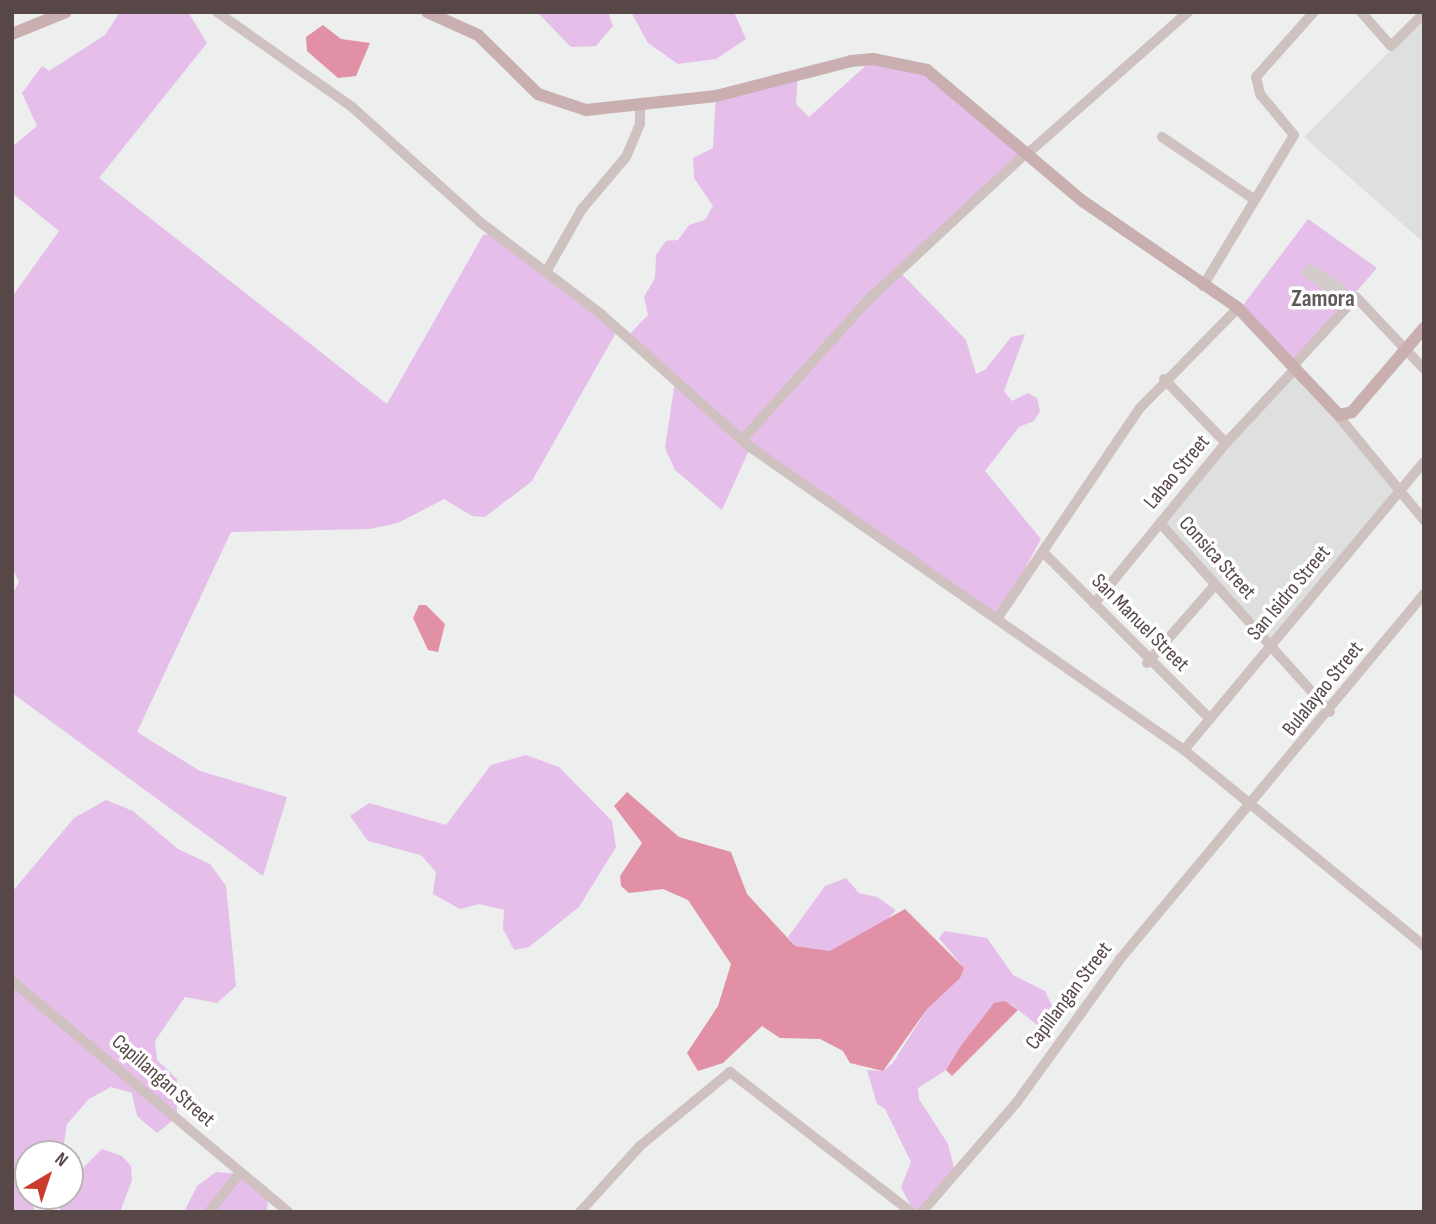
<!DOCTYPE html>
<style>
body{margin:0}
#map{position:relative;width:1436px;height:1224px;overflow:hidden;background:#ecefee;font-family:"Sofia Sans Condensed",sans-serif}
div>[style]{position:absolute}
[style*='--x']{left:calc(var(--x)*1px);top:calc(var(--y)*1px);width:calc(var(--w)*1px);rotate:calc(var(--a)*1deg)}
.education>*{inset:0;background:#dde0de}
.green>*{inset:0;background:#e5bee9}
.water>*{inset:0;background:#e190a5}
.building>*{inset:0;background:#d1cbca}
.minor>*{height:10px;margin:-5px;padding:0 5px;transform-origin:5px;border-radius:5px;background:#d0c1c1}
.major>*{height:12px;margin:-6px;padding:0 6px;transform-origin:6px;border-radius:6px;background:#c9afaf}
span{translate:-50% -50%;white-space:nowrap;text-align:center;line-height:1.15;-webkit-text-stroke:7px #fff;paint-order:stroke}
.street-label{font-size:21px;color:#574747}
.quarter-label{font-size:24px;color:#605a5a;font-weight:700}
.frame{position:absolute;inset:0;border:14px solid #574747;pointer-events:none}
.north{position:absolute;left:14px;top:1140px;width:70px;height:70px;box-sizing:border-box;background:#fff;border:2px solid #bcb5b5;border-radius:50%;rotate:39deg;font-size:19px;font-weight:700;line-height:28px;text-align:center;color:#574747}
.north::after{content:'';display:block;margin:auto;width:24px;height:32px;background:#c93b2c;clip-path:polygon(50% 0,100% 100%,50% 72%,0 100%)}
</style>
<div id="map">
<div class="education">
<div style="clip-path:polygon(1424px 17px,1424px 243px,1304px 137px)"></div>
<div style="clip-path:polygon(1295px 369px,1399px 492px,1269px 646px,1160px 523px)"></div>
</div>
<div class="green">
<div style="clip-path:polygon(120px 12px,188px 12px,207px 43px,99px 178px,387px 404px,483px 235px,494px 233px,618px 329px,532px 481px,485px 517px,472px 516px,444px 499px,398px 523px,370px 529px,231px 532px,137px 732px,200px 771px,287px 797px,263px 876px,12px 693px,12px 595px,19px 582px,12px 567px,12px 297px,59px 231px,12px 193px,12px 147px,37px 126px,22px 93px,42px 66px,49px 71px,105px 35px)"></div>
<div style="clip-path:polygon(537px 12px,608px 12px,613px 26px,596px 46px,571px 47px)"></div>
<div style="clip-path:polygon(631px 12px,734px 12px,746px 39px,716px 59px,678px 64px,648px 43px)"></div>
<div style="clip-path:polygon(873px 59px,927px 70px,1027px 154px,899px 271px,966px 340px,976px 374px,985px 370px,1011px 337px,1025px 334px,1004px 391px,1012px 401px,1028px 393px,1037px 398px,1040px 411px,1034px 421px,1019px 427px,985px 471px,1041px 539px,999px 616px,750px 448px,722px 510px,675px 470px,665px 448px,675px 381px,627px 337px,648px 315px,644px 297px,655px 278px,656px 255px,666px 241px,678px 240px,689px 225px,705px 220px,713px 206px,694px 178px,693px 158px,713px 148px,716px 96px,798px 71px,796px 104px,809px 117px)"></div>
<div style="clip-path:polygon(1308px 219px,1377px 268px,1292px 364px,1238px 312px)"></div>
<div style="clip-path:polygon(526px 755px,559px 767px,612px 821px,616px 847px,579px 907px,529px 947px,514px 950px,503px 929px,504px 910px,479px 904px,460px 909px,433px 894px,436px 872px,421px 855px,368px 841px,350px 816px,369px 803px,446px 825px,491px 765px)"></div>
<div style="clip-path:polygon(106px 800px,133px 811px,178px 849px,210px 864px,226px 886px,236px 986px,217px 1003px,185px 997px,155px 1041px,157px 1060px,177px 1079px,177px 1117px,157px 1133px,137px 1116px,132px 1093px,111px 1087px,89px 1099px,67px 1124px,62px 1154px,28px 1154px,34px 1212px,12px 1212px,12px 892px,74px 818px)"></div>
<div style="clip-path:polygon(846px 878px,859px 893px,877px 897px,896px 910px,885px 922px,830px 951px,795px 946px,788px 937px,825px 886px)"></div>
<div style="clip-path:polygon(945px 931px,987px 938px,1013px 975px,1045px 991px,1055px 1012px,1041px 1028px,1011px 1004px,983px 1017px,946px 1070px,918px 1088px,919px 1099px,948px 1144px,955px 1172px,922px 1212px,914px 1212px,901px 1187px,911px 1162px,885px 1109px,877px 1104px,867px 1070px,883px 1071px,893px 1063px,927px 1009px,964px 968px,939px 938px)"></div>
<div style="clip-path:polygon(102px 1149px,122px 1156px,131px 1166px,132px 1180px,120px 1212px,61px 1212px,58px 1204px,62px 1196px,70px 1196px,70px 1181px)"></div>
<div style="clip-path:polygon(216px 1172px,239px 1174px,268px 1197px,267px 1212px,184px 1212px,197px 1186px)"></div>
</div>
<div class="water">
<div style="clip-path:polygon(323px 25px,341px 39px,370px 43px,356px 76px,338px 78px,307px 51px,306px 37px)"></div>
<div style="clip-path:polygon(419px 605px,426px 605px,445px 624px,438px 652px,428px 650px,413px 618px)"></div>
<div style="clip-path:polygon(627px 792px,679px 837px,731px 852px,747px 894px,795px 946px,830px 951px,905px 909px,964px 968px,960px 978px,927px 1009px,883px 1071px,850px 1063px,843px 1051px,820px 1039px,780px 1038px,762px 1026px,723px 1063px,698px 1071px,687px 1053px,718px 1006px,731px 964px,688px 900px,663px 889px,629px 893px,621px 886px,620px 876px,642px 843px,614px 806px)"></div>
<div style="clip-path:polygon(1005px 1001px,1018px 1010px,952px 1076px,946px 1070px,960px 1047px,994px 1003px)"></div>
</div>
<div class="building">
<div style="clip-path:polygon(1310px 263px,1348px 288px,1337px 300px,1301px 273px)"></div>
</div>
<div class="minor">
<div style="--x:217;--y:12;--w:165;--a:35.1"></div>
<div style="--x:352;--y:107;--w:172;--a:41.9"></div>
<div style="--x:480;--y:222;--w:152;--a:37.2"></div>
<div style="--x:601;--y:314;--w:200;--a:41.8"></div>
<div style="--x:750;--y:447;--w:529;--a:34.92"></div>
<div style="--x:1184;--y:750;--w:310;--a:39.2"></div>
<div style="--x:1361;--y:12;--w:45;--a:48.6"></div>
<div style="--x:1391;--y:46;--w:47;--a:-45"></div>
<div style="--x:1162;--y:137;--w:109;--a:34.1"></div>
<div style="--x:1027;--y:154;--w:215;--a:-41.4"></div>
<div style="--x:546;--y:272;--w:73;--a:-60.3"></div>
<div style="--x:582;--y:209;--w:68;--a:-49.8"></div>
<div style="--x:626;--y:157;--w:36;--a:-67"></div>
<div style="--x:640;--y:124;--w:18;--a:-90"></div>
<div style="--x:1203;--y:286;--w:176;--a:-58.9"></div>
<div style="--x:1294;--y:135;--w:53;--a:-129.7"></div>
<div style="--x:1260;--y:94;--w:17;--a:-103"></div>
<div style="--x:1256;--y:77;--w:87;--a:-48.3"></div>
<div style="--x:1293;--y:366;--w:93;--a:-47.6"></div>
<div style="--x:1356;--y:297;--w:99;--a:46.6"></div>
<div style="--x:1164;--y:379;--w:89;--a:45.9"></div>
<div style="--x:1336;--y:413;--w:139;--a:50.6"></div>
<div style="--x:742;--y:440;--w:187;--a:-48"></div>
<div style="--x:867;--y:301;--w:209;--a:-42.9"></div>
<div style="--x:1160;--y:523;--w:254;--a:48"></div>
<div style="--x:1043;--y:552;--w:236;--a:45"></div>
<div style="--x:1094;--y:604;--w:208;--a:-50.7"></div>
<div style="--x:1226;--y:443;--w:101;--a:-47"></div>
<div style="--x:999;--y:616;--w:250;--a:-55.9"></div>
<div style="--x:1139;--y:409;--w:141;--a:-45.6"></div>
<div style="--x:1147;--y:663;--w:103;--a:-48.9"></div>
<div style="--x:1184;--y:750;--w:375;--a:-50.2"></div>
<div style="--x:12;--y:981;--w:360;--a:39.9"></div>
<div style="--x:209;--y:1212;--w:48;--a:-51.7"></div>
<div style="--x:580;--y:1212;--w:89;--a:-47.7"></div>
<div style="--x:640;--y:1146;--w:117;--a:-39.4"></div>
<div style="--x:730;--y:1072;--w:229;--a:37.7"></div>
<div style="--x:922;--y:1212;--w:145;--a:-49.2"></div>
<div style="--x:1017;--y:1102;--w:176;--a:-54.2"></div>
<div style="--x:1120;--y:959;--w:475;--a:-50.2"></div>
</div>
<div class="major">
<div style="--x:427;--y:12;--w:56;--a:24.3"></div>
<div style="--x:478;--y:35;--w:84;--a:44.5"></div>
<div style="--x:538;--y:94;--w:51;--a:18.4"></div>
<div style="--x:586;--y:110;--w:131;--a:-6.1"></div>
<div style="--x:716;--y:96;--w:139;--a:-14.5"></div>
<div style="--x:851;--y:61;--w:22;--a:-5"></div>
<div style="--x:873;--y:59;--w:55;--a:11.5"></div>
<div style="--x:927;--y:70;--w:205;--a:40.1"></div>
<div style="--x:1084;--y:202;--w:187;--a:34.5"></div>
<div style="--x:1238;--y:308;--w:147;--a:46.7"></div>
<div style="--x:1339;--y:415;--w:13;--a:-13"></div>
<div style="--x:1352;--y:412;--w:111;--a:-49.4"></div>
<div style="--x:12;--y:34;--w:58;--a:-22.2"></div>
</div>
<div class="street-label">
<span style="left:1177px;top:472px;rotate:-50deg">Labao Street</span>
<span style="left:1217px;top:558px;rotate:48deg">Consica Street</span>
<span style="left:1289px;top:593px;rotate:-50deg">San Isidro Street</span>
<span style="left:1140px;top:623px;rotate:45deg">San Manuel Street</span>
<span style="left:1323px;top:689px;rotate:-51deg">Bulalayao Street</span>
<span style="left:1069px;top:996px;rotate:-53deg">Capillangan Street</span>
<span style="left:163px;top:1081px;rotate:41deg">Capillangan Street</span>
</div>
<div class="quarter-label">
<span style="left:1323px;top:299px">Zamora</span>
</div>
<div class="frame"></div>
<div class="north">N</div>
</div>
